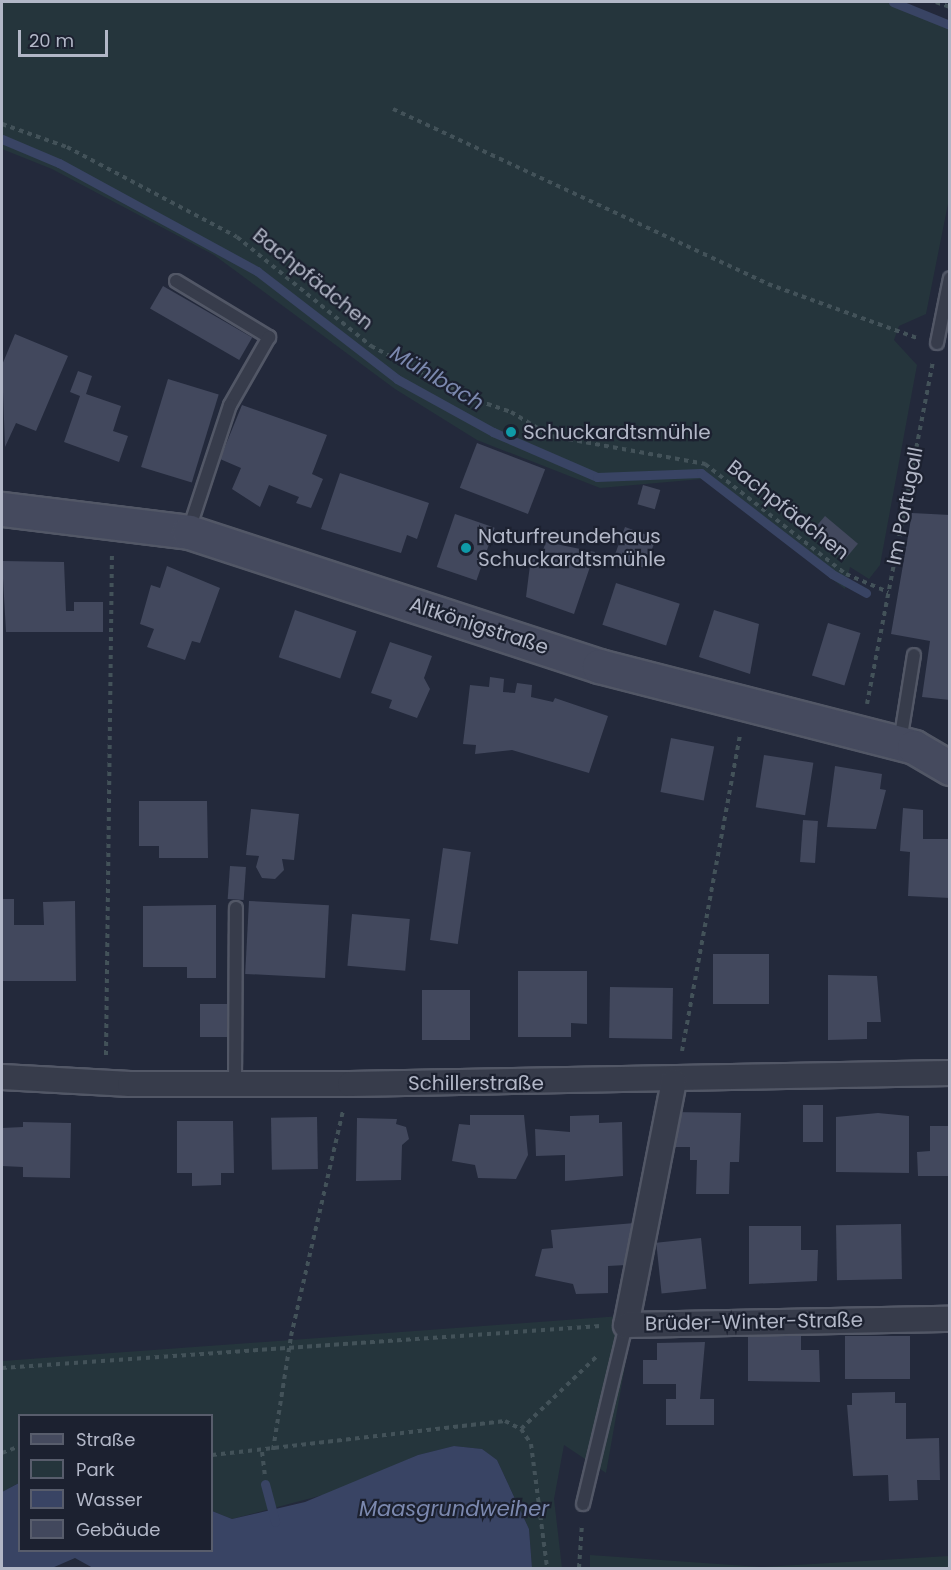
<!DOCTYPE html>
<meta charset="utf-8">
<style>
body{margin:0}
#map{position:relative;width:951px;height:1570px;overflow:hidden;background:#23293b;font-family:Poppins,sans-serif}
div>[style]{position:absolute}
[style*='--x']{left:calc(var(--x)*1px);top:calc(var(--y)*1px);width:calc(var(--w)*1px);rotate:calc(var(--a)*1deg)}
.green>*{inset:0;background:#25353c}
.water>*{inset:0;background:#394464}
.stream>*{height:9px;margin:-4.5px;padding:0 4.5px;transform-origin:4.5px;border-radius:4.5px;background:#394464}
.building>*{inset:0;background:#42485d;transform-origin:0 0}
.path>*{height:4px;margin-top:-2px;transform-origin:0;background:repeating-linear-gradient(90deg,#435259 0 4.5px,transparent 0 9px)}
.roads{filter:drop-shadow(2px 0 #525766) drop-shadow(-2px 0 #525766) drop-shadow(0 2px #525766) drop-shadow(0 -2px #525766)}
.lane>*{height:12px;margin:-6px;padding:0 6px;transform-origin:6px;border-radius:6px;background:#373c4b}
.street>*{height:24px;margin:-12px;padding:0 12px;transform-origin:12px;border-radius:12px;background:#373c4b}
.secondary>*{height:33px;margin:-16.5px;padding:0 16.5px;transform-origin:16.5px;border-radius:16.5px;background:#454a5e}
.dots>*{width:16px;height:16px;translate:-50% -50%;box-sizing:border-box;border:3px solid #1c2130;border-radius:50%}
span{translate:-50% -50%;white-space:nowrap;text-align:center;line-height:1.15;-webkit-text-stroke:4.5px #1c2130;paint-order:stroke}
.street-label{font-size:20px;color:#b2b7c7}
.poi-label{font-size:20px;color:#b2b7c7}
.left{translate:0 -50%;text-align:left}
.water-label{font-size:21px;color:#7b88ae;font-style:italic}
.frame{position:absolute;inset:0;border:3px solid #b2b7c7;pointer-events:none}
.legend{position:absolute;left:18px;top:1414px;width:195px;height:138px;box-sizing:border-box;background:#1c2130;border:2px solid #585d6c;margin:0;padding:8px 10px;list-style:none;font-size:18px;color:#b2b7c7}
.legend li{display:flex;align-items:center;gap:12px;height:30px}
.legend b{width:30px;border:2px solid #585d6c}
.scale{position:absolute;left:18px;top:30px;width:90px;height:27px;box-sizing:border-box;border:3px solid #b2b7c7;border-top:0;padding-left:8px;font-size:18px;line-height:21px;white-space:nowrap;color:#b2b7c7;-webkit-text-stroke:4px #1c2130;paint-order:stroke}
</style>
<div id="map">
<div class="green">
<div style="clip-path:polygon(2px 2px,886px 2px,949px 29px,949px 199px,926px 314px,899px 326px,894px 340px,917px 365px,880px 565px,869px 579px,850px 567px,845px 589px,702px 479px,600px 488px,477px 440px,395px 389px,214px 255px,52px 169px,2px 149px)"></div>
<div style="clip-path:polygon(634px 1315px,606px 1473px,564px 1445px,554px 1499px,562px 1568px,532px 1568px,529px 1529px,497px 1460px,481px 1449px,454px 1446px,418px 1455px,338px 1491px,232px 1519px,212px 1511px,212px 1416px,20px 1416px,19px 1483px,2px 1492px,2px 1361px)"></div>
<div style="clip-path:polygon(590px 1555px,761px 1567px,949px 1556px,950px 1568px,590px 1568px)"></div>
</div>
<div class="water">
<div style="clip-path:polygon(454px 1446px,482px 1449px,497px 1460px,529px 1529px,532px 1568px,93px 1568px,75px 1558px,52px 1568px,2px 1568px,2px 1492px,19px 1483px,20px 1550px,212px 1550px,212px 1511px,232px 1519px,305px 1502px,418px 1455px)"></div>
</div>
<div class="stream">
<div style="--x:893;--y:2;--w:61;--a:22"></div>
<div style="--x:2;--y:139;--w:62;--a:22.8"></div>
<div style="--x:59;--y:163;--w:226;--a:28.6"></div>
<div style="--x:257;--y:271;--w:177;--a:37.6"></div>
<div style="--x:397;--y:379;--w:110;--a:28.9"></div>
<div style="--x:493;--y:432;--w:113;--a:23.4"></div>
<div style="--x:597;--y:477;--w:104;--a:-2.2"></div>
<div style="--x:701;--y:473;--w:165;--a:37.6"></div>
<div style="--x:832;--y:574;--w:39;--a:29"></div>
<div style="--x:265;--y:1484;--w:39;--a:75"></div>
</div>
<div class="building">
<div style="left:163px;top:286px;width:103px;height:26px;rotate:30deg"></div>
<div style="clip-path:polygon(15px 334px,68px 356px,36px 431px,16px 423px,5px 447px,2px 365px)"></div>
<div style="clip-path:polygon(78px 371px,92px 376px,86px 394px,121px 406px,113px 431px,128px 436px,119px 462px,64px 442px,80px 396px,70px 392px)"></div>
<div style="left:168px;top:379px;width:53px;height:92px;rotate:17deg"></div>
<div style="clip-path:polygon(242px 405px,327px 435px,312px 474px,323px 479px,311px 508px,296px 503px,299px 497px,269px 485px,260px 507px,232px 489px,241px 468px,220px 459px)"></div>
<div style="left:477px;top:443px;width:73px;height:48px;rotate:21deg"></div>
<div style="clip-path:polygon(340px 473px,429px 503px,417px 539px,407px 535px,401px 553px,321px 529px)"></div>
<div style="left:643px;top:485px;width:18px;height:20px;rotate:16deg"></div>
<div style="clip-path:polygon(912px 513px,950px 515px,950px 700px,922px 697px,930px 641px,891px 634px)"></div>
<div style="left:455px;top:514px;width:42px;height:56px;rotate:19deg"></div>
<div style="left:825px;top:516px;width:43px;height:21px;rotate:40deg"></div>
<div style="left:625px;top:527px;width:33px;height:32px;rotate:20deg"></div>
<div style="clip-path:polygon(546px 542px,595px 552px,574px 614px,526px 597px,531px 557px,539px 560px)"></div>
<div style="clip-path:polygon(2px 561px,64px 562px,66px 611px,74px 611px,74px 602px,103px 602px,103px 632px,6px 632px)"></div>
<div style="clip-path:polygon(167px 566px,220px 588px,200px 643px,192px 641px,185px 660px,147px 647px,154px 629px,140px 624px,151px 585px,160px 588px)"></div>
<div style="left:616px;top:583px;width:67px;height:44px;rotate:18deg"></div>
<div style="left:295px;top:610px;width:65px;height:50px;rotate:19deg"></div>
<div style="clip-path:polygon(714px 610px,759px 624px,750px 674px,699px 657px)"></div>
<div style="left:828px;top:623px;width:34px;height:55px;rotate:17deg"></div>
<div style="clip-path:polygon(390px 642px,432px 656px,424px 678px,430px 689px,417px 718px,389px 708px,392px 700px,371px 693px)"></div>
<div style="clip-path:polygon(490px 677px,504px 679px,503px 692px,515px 693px,517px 683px,532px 685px,531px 697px,553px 702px,555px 698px,608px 716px,589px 773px,512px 750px,475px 754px,476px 745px,463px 744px,470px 685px,489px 687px)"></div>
<div style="left:671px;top:738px;width:44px;height:55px;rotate:11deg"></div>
<div style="left:764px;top:755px;width:50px;height:53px;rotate:9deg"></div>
<div style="clip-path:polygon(835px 766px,882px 774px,880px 789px,886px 790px,876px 829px,827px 827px)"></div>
<div style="clip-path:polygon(139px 801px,207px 801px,208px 858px,159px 858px,159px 846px,139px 846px)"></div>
<div style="clip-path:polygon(903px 808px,923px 810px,923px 839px,950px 839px,950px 898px,908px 896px,910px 852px,900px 851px)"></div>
<div style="clip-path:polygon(251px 809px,299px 814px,294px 860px,282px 859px,284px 870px,275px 879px,262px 878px,256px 867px,259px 856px,246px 855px)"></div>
<div style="left:803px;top:820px;width:15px;height:42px;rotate:4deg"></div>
<div style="left:443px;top:848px;width:28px;height:93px;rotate:8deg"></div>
<div style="left:230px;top:866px;width:16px;height:33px;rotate:4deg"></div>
<div style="clip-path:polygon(2px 899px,14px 899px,14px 925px,44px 925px,43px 902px,75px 901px,76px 981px,2px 981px)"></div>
<div style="left:249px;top:901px;width:80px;height:73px;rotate:3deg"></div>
<div style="clip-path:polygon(216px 905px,216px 978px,187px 978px,187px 967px,143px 967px,143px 906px)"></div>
<div style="left:352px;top:914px;width:58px;height:52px;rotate:5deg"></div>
<div style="left:713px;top:954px;width:56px;height:50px"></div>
<div style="clip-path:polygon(518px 971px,587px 971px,587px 1024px,571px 1023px,571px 1037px,518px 1037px)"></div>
<div style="clip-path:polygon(828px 975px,877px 976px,881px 1022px,867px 1022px,867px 1039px,828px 1040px)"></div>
<div style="left:610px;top:987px;width:63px;height:51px;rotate:1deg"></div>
<div style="left:422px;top:990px;width:48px;height:50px"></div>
<div style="left:200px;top:1004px;width:27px;height:33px"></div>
<div style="left:803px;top:1105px;width:20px;height:37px"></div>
<div style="clip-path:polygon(671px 1112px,741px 1113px,739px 1162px,730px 1162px,729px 1194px,696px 1194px,697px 1160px,690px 1160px,690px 1147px,666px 1147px)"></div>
<div style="clip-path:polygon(878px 1113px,909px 1116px,909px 1173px,836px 1172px,836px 1117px)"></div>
<div style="clip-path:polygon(470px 1115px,524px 1115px,528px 1155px,516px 1179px,478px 1178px,475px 1165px,452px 1161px,459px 1124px,470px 1125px)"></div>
<div style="clip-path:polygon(599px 1115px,599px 1123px,622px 1122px,623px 1176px,565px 1181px,565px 1155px,536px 1156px,535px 1129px,570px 1132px,570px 1116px)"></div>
<div style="left:317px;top:1117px;width:52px;height:46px;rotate:89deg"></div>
<div style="clip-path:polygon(357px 1118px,397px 1119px,396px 1124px,406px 1127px,409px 1139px,402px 1145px,401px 1180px,356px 1181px)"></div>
<div style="clip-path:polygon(177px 1121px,233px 1121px,234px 1173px,221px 1173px,221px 1185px,192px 1186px,192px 1173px,177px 1173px)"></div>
<div style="clip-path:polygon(23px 1122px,71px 1123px,70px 1178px,23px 1177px,23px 1167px,2px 1166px,2px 1128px,23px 1127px)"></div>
<div style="clip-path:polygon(930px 1126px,950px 1126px,950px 1176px,918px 1176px,917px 1152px,930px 1151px)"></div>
<div style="clip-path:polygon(635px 1223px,626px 1265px,608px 1266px,608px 1293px,576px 1294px,573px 1284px,535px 1276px,542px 1249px,553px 1248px,551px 1230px)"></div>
<div style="left:901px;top:1224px;width:55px;height:65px;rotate:89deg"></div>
<div style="clip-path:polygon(749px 1226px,801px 1226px,801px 1250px,818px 1250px,817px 1281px,749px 1284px)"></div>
<div style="left:701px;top:1238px;width:51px;height:45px;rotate:84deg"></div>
<div style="clip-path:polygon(748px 1336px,801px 1336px,801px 1350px,819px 1350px,820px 1382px,748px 1381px)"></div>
<div style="left:845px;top:1336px;width:65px;height:43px"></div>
<div style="clip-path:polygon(705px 1342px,700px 1399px,714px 1399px,714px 1425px,666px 1425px,666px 1399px,676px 1399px,676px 1384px,643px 1384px,643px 1360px,657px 1360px,657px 1343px)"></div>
<div style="clip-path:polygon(895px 1392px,895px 1403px,906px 1403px,906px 1439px,939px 1438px,940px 1480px,917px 1480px,918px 1500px,889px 1501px,888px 1475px,853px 1476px,847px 1405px,852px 1405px,852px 1393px)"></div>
</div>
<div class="path">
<div style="--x:936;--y:2;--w:15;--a:20"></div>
<div style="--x:393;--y:109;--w:414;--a:25"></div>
<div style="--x:768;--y:284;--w:158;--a:19.9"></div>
<div style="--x:2;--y:124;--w:69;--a:19.5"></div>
<div style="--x:67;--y:147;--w:192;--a:27.9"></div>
<div style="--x:237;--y:237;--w:173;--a:39.1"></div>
<div style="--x:371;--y:346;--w:112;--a:27.7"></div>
<div style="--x:470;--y:398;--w:43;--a:18.9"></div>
<div style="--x:511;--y:412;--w:47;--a:31"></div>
<div style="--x:551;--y:436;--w:157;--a:10.3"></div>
<div style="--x:705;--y:464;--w:179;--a:38"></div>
<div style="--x:846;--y:574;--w:46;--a:23.2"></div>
<div style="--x:867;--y:704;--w:349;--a:-79.1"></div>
<div style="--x:682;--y:1051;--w:322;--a:-79.6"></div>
<div style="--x:106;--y:1055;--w:502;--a:-89.32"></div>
<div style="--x:2;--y:1368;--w:600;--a:-4.01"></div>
<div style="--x:521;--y:1429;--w:105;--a:-43.8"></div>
<div style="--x:273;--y:1450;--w:115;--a:-81"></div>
<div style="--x:291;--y:1336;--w:231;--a:-77"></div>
<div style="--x:262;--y:1452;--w:24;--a:83"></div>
<div style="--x:2;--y:1453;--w:19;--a:-21"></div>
<div style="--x:212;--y:1455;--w:295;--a:-6.6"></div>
<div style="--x:505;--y:1421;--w:18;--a:27"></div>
<div style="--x:521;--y:1429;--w:18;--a:56"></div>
<div style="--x:531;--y:1444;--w:125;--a:82.6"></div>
<div style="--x:579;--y:1568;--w:44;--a:-86.1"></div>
</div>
<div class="roads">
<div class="lane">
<div style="--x:176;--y:281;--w:109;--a:31.1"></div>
<div style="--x:269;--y:337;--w:78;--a:119.8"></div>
<div style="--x:230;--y:405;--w:132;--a:108.2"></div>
<div style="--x:937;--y:343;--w:66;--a:-78.7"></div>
<div style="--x:900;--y:742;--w:88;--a:-80.9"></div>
<div style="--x:235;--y:1083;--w:175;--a:-89.7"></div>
<div style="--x:583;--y:1504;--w:184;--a:-76.5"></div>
</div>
<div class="street">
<div style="--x:2;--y:1077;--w:128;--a:3.1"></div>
<div style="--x:130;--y:1084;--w:220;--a:0"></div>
<div style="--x:350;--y:1084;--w:600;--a:-1.05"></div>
<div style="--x:674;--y:1081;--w:249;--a:101.1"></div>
<div style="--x:626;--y:1325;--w:324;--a:-1.1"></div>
</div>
<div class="secondary">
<div style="--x:2;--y:509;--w:188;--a:7"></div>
<div style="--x:189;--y:532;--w:431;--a:18.1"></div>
<div style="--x:599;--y:666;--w:325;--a:14.4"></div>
<div style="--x:914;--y:747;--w:42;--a:30.3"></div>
</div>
</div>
<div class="dots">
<div style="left:511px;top:432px;background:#0f9aa8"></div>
<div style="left:466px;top:548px;background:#0f9aa8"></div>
</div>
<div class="street-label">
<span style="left:313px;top:279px;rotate:39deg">Bachpfädchen</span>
<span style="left:905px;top:506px;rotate:-79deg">Im Portugall</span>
<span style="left:788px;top:510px;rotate:38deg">Bachpfädchen</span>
<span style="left:479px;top:626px;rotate:18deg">Altkönigstraße</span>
<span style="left:476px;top:1083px">Schillerstraße</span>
<span style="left:754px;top:1322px;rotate:-1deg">Brüder-Winter-Straße</span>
</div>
<div class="poi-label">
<span class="left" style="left:523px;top:432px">Schuckardtsmühle</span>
<span class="left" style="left:478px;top:548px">Naturfreundehaus<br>Schuckardtsmühle</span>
</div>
<div class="water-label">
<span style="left:437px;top:378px;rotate:31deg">Mühlbach</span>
<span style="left:454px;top:1509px">Maasgrundweiher</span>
</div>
<div class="frame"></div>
<ul class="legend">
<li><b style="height:8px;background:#454a5e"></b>Straße</li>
<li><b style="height:16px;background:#25353c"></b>Park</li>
<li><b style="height:16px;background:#394464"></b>Wasser</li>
<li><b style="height:16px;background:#42485d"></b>Gebäude</li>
</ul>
<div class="scale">20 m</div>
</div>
